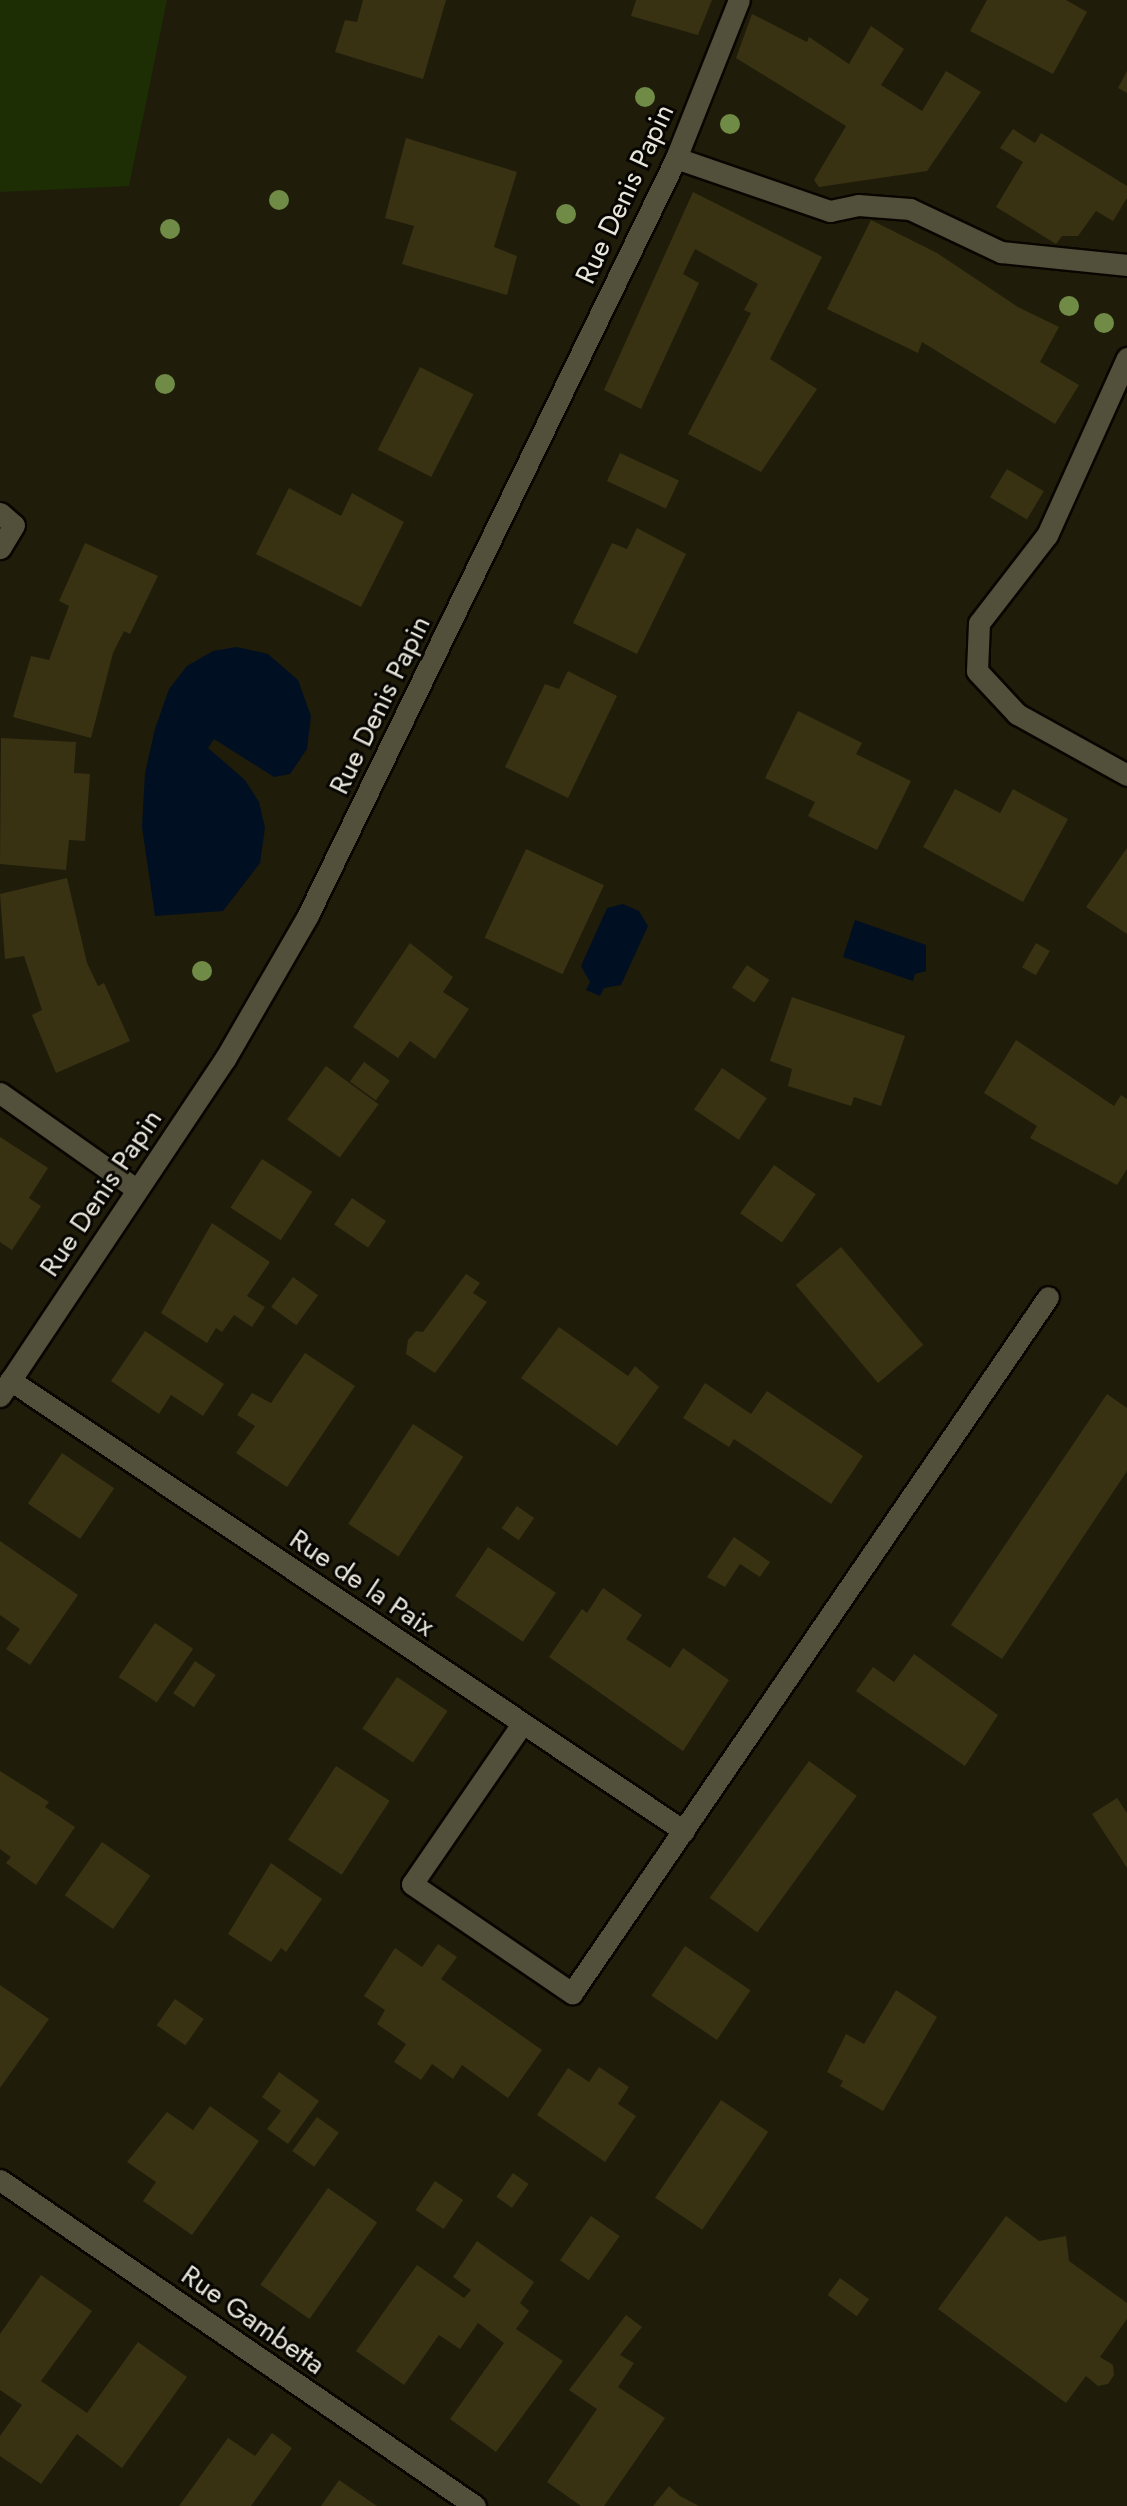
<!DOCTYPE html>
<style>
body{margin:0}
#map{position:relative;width:1127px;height:2506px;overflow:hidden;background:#1f1c0a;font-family:Jost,sans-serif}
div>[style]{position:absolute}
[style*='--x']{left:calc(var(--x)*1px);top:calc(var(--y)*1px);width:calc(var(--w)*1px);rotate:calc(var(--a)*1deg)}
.green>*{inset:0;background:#1d2e05}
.water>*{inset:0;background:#000f21}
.building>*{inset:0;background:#383213;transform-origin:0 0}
.roads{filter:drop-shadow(2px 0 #090600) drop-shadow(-2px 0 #090600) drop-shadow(0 2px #090600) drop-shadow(0 -2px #090600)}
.minor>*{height:21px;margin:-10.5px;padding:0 10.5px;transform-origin:10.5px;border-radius:10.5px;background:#524f3b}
.trees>*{width:20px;height:20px;margin:-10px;border-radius:50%;background:#708b46}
span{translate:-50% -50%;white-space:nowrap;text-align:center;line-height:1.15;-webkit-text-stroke:6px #080602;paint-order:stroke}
.street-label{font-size:28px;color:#e8e6db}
</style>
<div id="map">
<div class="green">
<div style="clip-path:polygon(0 0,167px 0,129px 186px,0 192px)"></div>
</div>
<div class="water">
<div style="clip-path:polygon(237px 647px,268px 654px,298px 680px,311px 716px,307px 749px,290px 774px,274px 777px,214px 739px,208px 748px,245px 780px,259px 802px,265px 828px,260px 863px,223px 911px,155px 916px,142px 827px,145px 773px,155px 729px,169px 689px,187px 666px,213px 651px)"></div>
<div style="clip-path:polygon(623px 904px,639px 911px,648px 926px,621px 985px,604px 988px,600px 996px,586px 990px,590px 982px,581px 966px,607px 908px)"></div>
<div style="clip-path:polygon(855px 920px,926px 945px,926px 971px,915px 974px,913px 981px,843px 957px)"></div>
</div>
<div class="building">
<div style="clip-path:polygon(363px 0,446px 0,423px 79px,335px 52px,345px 20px,357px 22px)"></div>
<div style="clip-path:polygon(636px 0,712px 0,698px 35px,631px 16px)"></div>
<div style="clip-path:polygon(987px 0,1066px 0,1087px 12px,1053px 74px,970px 31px)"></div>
<div style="clip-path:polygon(752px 14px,807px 42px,809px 37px,849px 64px,871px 26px,904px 49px,881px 85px,922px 111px,946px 71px,981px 92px,927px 171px,819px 187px,814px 180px,846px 126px,736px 58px)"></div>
<div style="clip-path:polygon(1127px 71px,1127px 93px,1118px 88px)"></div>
<div style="clip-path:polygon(1013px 129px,1035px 143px,1041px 133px,1127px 186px,1127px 198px,1113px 221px,1096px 211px,1078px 236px,1062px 236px,1056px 244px,996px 207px,1023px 162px,1000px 148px)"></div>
<div style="clip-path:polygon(406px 138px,517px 172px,494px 247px,517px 256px,507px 295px,402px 264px,414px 226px,385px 218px)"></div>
<div style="clip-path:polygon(693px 192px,822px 257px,770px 359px,817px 389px,761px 472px,688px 434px,751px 313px,744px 310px,758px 284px,695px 249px,683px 274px,699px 283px,641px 409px,604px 390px)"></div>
<div style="clip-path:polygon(871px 220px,937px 253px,1018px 307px,1059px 327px,1040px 362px,1079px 385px,1055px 424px,922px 342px,918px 353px,827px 309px)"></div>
<div style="left:420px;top:367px;width:60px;height:93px;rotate:27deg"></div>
<div style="left:620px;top:453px;width:65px;height:31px;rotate:25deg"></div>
<div style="left:1007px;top:469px;width:43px;height:33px;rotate:31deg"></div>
<div style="clip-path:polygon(289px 488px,341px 516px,352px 493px,404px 522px,361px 607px,256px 554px)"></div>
<div style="clip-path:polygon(637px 528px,686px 554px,637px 654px,573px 623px,612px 543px,627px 549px)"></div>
<div style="clip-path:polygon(85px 543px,158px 576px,130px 634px,124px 631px,113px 653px,91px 738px,13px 717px,31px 656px,49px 660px,69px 606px,59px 601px)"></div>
<div style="clip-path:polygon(568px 671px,617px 696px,568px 798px,505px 767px,545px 684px,559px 689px)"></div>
<div style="clip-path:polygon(798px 711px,862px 743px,856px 754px,911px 781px,877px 850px,808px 816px,815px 802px,765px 778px)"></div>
<div style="clip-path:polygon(1px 738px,76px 742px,74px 773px,90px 774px,85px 841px,69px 840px,66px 870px,0 864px)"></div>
<div style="clip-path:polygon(955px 789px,1000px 813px,1013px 789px,1068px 819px,1023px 902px,923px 847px)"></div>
<div style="clip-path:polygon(1127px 848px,1127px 934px,1086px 907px)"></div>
<div style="left:526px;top:849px;width:86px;height:98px;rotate:25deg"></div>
<div style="clip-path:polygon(67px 878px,87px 963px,98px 986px,104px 983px,130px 1041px,56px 1073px,32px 1015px,42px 1010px,24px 956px,5px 959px,0 894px)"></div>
<div style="clip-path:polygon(410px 943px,453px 977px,443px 992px,469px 1009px,435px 1059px,410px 1041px,398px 1058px,353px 1027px)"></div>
<div style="left:1036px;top:943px;width:16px;height:28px;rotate:30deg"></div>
<div style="left:747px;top:965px;width:27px;height:27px;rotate:34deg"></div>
<div style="clip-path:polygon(792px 997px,905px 1036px,881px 1106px,854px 1097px,851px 1106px,788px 1086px,792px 1069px,770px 1061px)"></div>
<div style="clip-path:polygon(1016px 1040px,1114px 1106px,1121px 1095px,1127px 1099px,1127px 1169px,1117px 1185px,1030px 1138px,1037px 1126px,984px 1093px)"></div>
<div style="left:364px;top:1062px;width:32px;height:24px;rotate:36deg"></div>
<div style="left:326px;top:1066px;width:65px;height:66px;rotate:36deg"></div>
<div style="left:722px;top:1068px;width:54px;height:50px;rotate:34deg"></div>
<div style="clip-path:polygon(0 1137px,48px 1168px,29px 1198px,41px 1206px,12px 1250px,0 1242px)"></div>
<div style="left:262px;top:1159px;width:60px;height:58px;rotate:33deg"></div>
<div style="left:774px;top:1165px;width:51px;height:59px;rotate:35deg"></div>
<div style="left:352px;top:1198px;width:41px;height:32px;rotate:34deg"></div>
<div style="clip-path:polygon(212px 1223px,270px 1262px,247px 1296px,265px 1307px,252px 1327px,234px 1315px,222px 1332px,216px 1328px,207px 1343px,161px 1313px)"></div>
<div style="left:841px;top:1247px;width:128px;height:59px;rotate:50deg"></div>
<div style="clip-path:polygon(466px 1274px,480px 1283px,473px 1293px,487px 1302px,435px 1373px,406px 1354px,408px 1340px,416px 1331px,423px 1332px)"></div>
<div style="left:293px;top:1277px;width:31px;height:37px;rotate:36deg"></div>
<div style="clip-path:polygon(559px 1327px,628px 1376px,635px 1366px,659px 1387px,617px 1446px,521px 1378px)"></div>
<div style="clip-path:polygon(145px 1331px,224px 1384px,203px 1416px,171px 1395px,159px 1414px,111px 1381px)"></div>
<div style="clip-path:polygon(305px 1353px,355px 1386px,287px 1487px,236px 1453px,255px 1426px,237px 1415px,252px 1393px,271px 1403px)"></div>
<div style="clip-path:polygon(705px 1383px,751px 1414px,767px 1391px,863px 1456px,831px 1504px,734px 1439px,729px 1447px,683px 1418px)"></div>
<div style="clip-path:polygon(1107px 1394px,1127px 1408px,1127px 1471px,1002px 1659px,951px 1625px)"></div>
<div style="left:413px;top:1424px;width:60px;height:119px;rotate:33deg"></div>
<div style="left:62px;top:1453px;width:63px;height:61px;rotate:34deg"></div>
<div style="left:517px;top:1506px;width:21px;height:27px;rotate:35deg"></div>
<div style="clip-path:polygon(734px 1537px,770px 1562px,760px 1577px,740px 1564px,725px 1587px,707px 1577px)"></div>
<div style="clip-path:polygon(0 1541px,78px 1595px,30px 1665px,6px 1649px,20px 1629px,0 1615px)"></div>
<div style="left:488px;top:1547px;width:82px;height:59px;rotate:34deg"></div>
<div style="clip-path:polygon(603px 1588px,642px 1615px,626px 1639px,670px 1668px,683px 1648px,729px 1680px,683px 1751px,549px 1657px,582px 1609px,587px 1613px)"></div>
<div style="left:155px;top:1623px;width:46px;height:65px;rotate:34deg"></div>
<div style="clip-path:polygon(914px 1654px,998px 1715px,965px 1766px,856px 1691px,873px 1667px,894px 1682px)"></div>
<div style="left:195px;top:1661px;width:25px;height:39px;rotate:34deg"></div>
<div style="left:397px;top:1677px;width:61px;height:62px;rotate:34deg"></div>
<div style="left:809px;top:1761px;width:59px;height:169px;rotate:36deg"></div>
<div style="left:336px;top:1766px;width:64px;height:88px;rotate:33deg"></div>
<div style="clip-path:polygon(0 1771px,49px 1802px,45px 1807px,75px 1827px,36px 1885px,6px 1863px,11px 1857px,0 1849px)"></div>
<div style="clip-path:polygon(1117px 1798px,1127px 1813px,1127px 1868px,1092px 1814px)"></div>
<div style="left:102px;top:1842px;width:59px;height:65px;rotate:35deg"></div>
<div style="clip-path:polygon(271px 1863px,322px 1899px,286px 1952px,281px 1948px,271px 1962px,228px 1934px)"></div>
<div style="clip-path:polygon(438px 1944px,457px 1957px,441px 1979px,542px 2050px,508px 2098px,462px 2065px,453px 2079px,432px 2064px,421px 2080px,394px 2062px,406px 2044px,377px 2024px,385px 2010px,364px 1996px,395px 1948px,422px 1967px)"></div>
<div style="left:685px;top:1946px;width:79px;height:60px;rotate:34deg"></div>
<div style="clip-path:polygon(0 1985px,49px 2019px,0 2088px)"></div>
<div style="clip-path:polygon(896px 1990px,937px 2017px,883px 2111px,840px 2086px,843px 2081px,827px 2072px,846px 2034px,864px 2044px)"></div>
<div style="left:175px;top:1999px;width:35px;height:32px;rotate:35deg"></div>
<div style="clip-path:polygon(599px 2067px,629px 2087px,618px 2104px,636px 2116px,605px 2162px,537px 2115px,568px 2068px,589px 2082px)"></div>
<div style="clip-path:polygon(279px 2072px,319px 2101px,288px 2144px,267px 2129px,281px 2111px,262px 2097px)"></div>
<div style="left:721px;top:2100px;width:57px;height:118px;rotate:34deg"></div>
<div style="clip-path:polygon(210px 2106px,259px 2141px,192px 2235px,143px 2201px,156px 2182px,127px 2162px,167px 2112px,193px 2130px)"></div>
<div style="left:317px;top:2117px;width:27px;height:42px;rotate:36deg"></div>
<div style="left:513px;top:2173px;width:19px;height:29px;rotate:35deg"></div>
<div style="left:435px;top:2181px;width:34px;height:35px;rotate:34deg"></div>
<div style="left:328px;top:2188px;width:60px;height:118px;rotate:35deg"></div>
<div style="left:591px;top:2216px;width:35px;height:54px;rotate:35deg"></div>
<div style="clip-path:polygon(1006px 2216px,1039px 2241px,1066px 2236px,1069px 2261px,1127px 2303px,1127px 2319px,1100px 2357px,1113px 2365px,1114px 2375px,1108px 2384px,1098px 2386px,1086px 2376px,1066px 2403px,938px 2309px)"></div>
<div style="clip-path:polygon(477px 2241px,534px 2282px,520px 2303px,529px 2311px,516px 2329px,563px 2361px,496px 2452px,450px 2419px,504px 2343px,478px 2323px,460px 2349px,439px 2335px,404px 2385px,356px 2351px,417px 2265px,464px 2298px,471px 2290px,453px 2277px)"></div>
<div style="clip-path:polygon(41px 2275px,92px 2311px,41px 2381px,87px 2413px,138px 2342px,187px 2377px,122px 2468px,77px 2434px,41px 2484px,0 2456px,0 2436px,22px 2405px,0 2390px,0 2334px)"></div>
<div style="left:840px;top:2278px;width:36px;height:21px;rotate:36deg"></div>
<div style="clip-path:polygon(626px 2315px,642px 2327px,620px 2355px,634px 2363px,618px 2387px,665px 2418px,604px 2506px,581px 2506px,547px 2482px,597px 2409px,569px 2390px)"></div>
<div style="clip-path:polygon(272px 2433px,292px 2448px,251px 2506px,179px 2506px,228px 2438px,255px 2456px)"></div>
<div style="clip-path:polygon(339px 2480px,377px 2506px,321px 2506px)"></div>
<div style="clip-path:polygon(669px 2486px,680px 2496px,699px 2506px,653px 2506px)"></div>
</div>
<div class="roads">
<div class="minor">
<div style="--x:676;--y:158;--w:163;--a:19"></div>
<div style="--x:830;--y:211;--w:29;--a:-12"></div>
<div style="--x:858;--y:205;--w:52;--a:4.4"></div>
<div style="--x:910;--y:209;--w:101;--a:25.3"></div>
<div style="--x:1001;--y:252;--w:127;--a:5.9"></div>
<div style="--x:1127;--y:358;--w:194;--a:114.3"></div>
<div style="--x:1047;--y:535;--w:111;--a:127.7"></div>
<div style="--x:979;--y:623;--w:48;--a:92.4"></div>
<div style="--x:977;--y:671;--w:59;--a:47.1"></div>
<div style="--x:1017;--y:714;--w:126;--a:29"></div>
<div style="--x:0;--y:513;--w:18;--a:41"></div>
<div style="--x:14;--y:525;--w:27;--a:121"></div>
<div style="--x:0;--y:1093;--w:166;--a:35.2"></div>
<div style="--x:10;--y:1380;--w:811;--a:33.79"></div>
<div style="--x:0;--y:1396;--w:405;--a:-56.3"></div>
<div style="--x:225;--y:1059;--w:166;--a:-60"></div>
<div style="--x:308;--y:915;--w:842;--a:-64.07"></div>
<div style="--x:676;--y:158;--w:170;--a:-68.3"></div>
<div style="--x:522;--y:1724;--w:194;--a:124.5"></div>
<div style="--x:412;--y:1884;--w:194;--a:34.3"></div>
<div style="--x:572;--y:1993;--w:843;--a:-55.63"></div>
<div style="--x:0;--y:2180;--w:576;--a:34.46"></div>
</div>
</div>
<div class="trees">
<div style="left:645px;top:97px"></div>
<div style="left:730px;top:124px"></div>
<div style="left:279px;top:200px"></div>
<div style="left:566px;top:214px"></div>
<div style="left:170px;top:229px"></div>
<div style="left:1069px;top:306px"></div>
<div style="left:1104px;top:323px"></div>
<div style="left:165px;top:384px"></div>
<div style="left:202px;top:971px"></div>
</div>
<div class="street-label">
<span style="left:625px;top:194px;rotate:-65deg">Rue Denis Papin</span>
<span style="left:380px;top:705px;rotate:-64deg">Rue Denis Papin</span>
<span style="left:101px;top:1193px;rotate:-56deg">Rue Denis Papin</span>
<span style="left:362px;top:1583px;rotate:34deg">Rue de la Paix</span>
<span style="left:253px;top:2320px;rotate:35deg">Rue Gambetta</span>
</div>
</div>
